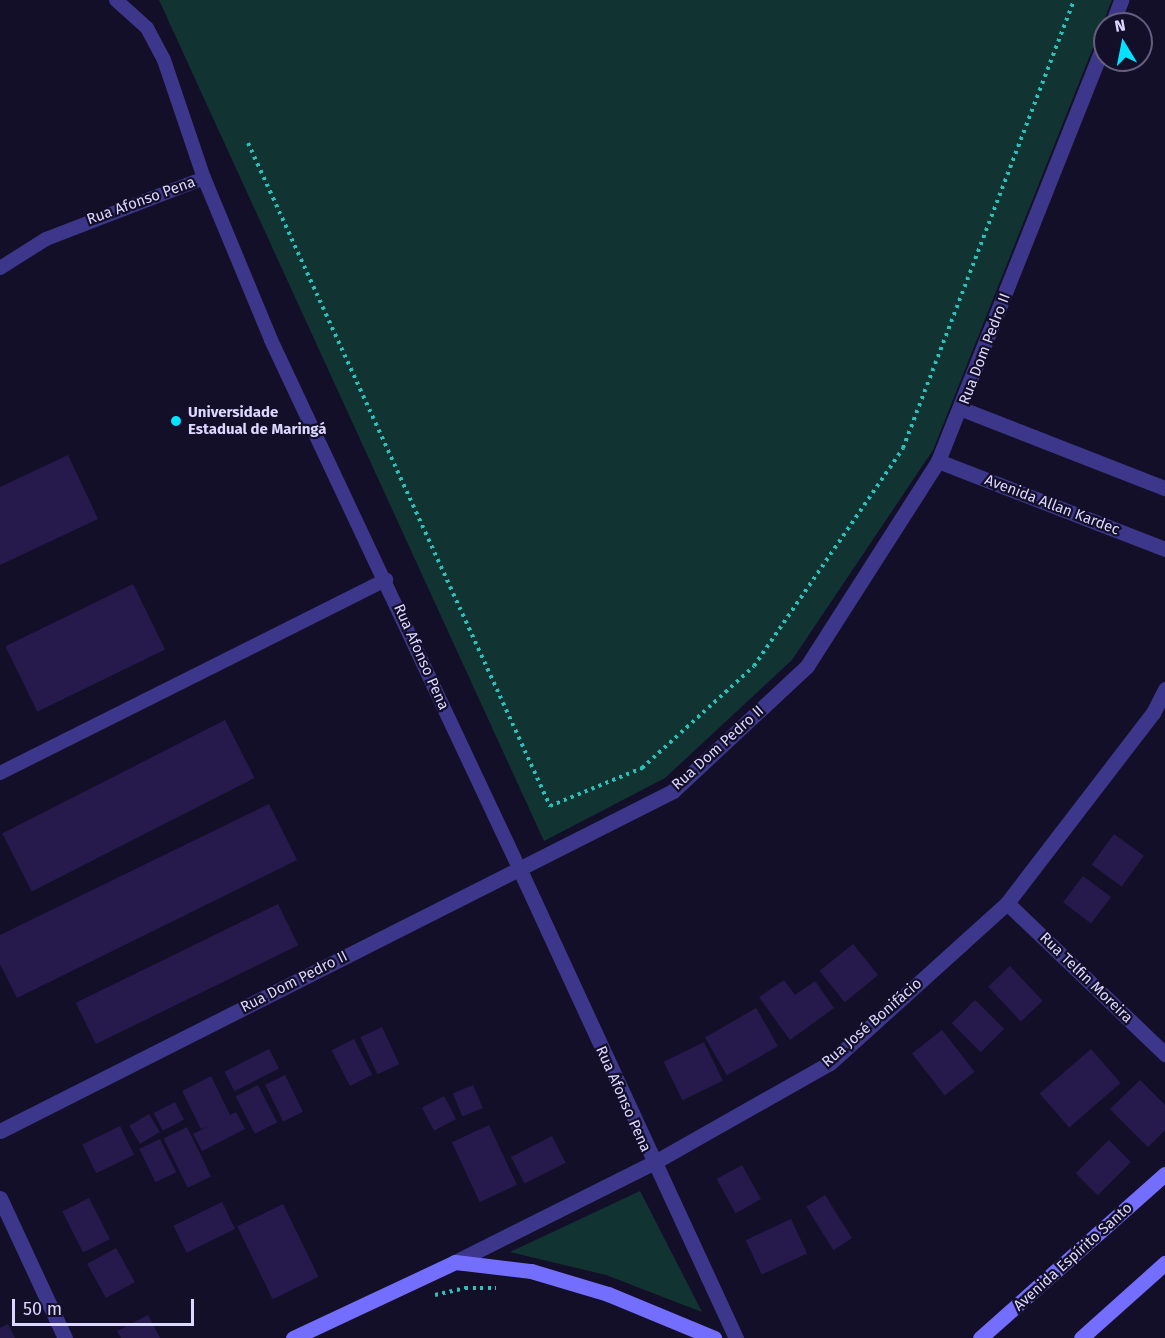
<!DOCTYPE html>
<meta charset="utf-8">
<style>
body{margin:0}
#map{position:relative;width:1165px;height:1338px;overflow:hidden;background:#140f29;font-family:"Fira Sans",sans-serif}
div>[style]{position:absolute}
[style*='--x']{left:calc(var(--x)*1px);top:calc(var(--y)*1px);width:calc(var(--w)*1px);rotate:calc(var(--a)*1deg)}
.green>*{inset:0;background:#113433}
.building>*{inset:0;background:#251a4b;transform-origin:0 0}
.path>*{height:4px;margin-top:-2px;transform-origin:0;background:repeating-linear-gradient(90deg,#29c1ba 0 3px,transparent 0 7.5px)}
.service>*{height:14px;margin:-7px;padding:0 7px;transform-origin:7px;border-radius:7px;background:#3c378b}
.minor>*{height:15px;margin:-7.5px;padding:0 7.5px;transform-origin:7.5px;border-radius:7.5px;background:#3c378b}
.secondary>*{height:15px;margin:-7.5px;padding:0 7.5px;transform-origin:7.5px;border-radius:7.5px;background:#746eff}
.dots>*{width:16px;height:16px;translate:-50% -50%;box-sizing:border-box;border:3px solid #140f29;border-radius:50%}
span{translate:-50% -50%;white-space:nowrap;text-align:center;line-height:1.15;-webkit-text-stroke:4.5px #140f29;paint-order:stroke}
.street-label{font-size:15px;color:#dcd7ff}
.poi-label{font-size:15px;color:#dcd7ff;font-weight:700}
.left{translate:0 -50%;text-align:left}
.north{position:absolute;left:1093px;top:12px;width:60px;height:60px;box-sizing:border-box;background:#140f29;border:2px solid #645f7f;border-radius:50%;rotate:350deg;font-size:16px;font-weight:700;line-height:24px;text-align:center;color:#dcd7ff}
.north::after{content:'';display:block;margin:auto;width:21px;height:27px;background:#03e2ff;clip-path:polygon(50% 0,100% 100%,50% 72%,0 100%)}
.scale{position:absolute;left:12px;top:1299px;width:182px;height:27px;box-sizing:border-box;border:3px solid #dcd7ff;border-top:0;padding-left:8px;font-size:18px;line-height:21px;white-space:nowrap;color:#dcd7ff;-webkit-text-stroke:4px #140f29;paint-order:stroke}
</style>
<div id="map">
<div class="green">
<div style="clip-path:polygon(159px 0,1112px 0,933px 450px,792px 660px,665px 778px,544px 841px)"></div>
<div style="clip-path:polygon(640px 1191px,702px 1312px,606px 1275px,510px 1252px)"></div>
</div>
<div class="building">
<div style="clip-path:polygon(68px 455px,98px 519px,0 565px,0 487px)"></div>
<div style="left:133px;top:584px;width:73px;height:142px;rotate:64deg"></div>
<div style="left:225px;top:720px;width:65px;height:250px;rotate:63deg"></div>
<div style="clip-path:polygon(269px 804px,297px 860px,17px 998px,0 964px,0 935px)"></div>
<div style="left:1114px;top:834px;width:37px;height:38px;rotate:36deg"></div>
<div style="left:1083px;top:876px;width:35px;height:33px;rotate:37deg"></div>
<div style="left:278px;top:904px;width:46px;height:225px;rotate:64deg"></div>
<div style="left:853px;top:944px;width:40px;height:43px;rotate:51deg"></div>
<div style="left:1010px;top:966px;width:48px;height:30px;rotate:47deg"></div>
<div style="clip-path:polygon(784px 980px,795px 995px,815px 981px,834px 1008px,790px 1040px,759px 997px)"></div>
<div style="left:975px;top:1000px;width:41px;height:33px;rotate:45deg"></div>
<div style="left:756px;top:1008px;width:44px;height:59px;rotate:60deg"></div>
<div style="left:382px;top:1027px;width:41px;height:24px;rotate:65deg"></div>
<div style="left:942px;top:1030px;width:53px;height:38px;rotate:52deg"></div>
<div style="left:354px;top:1039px;width:40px;height:25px;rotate:63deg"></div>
<div style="left:704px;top:1042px;width:43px;height:45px;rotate:64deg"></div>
<div style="left:269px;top:1049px;width:22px;height:50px;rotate:63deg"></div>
<div style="left:1091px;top:1049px;width:45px;height:68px;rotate:49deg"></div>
<div style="left:285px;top:1075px;width:41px;height:22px;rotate:64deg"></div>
<div style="clip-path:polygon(211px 1076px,230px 1115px,236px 1112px,245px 1129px,202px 1151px,193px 1134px,209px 1126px,201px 1129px,182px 1091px)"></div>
<div style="clip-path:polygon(1140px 1080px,1165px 1105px,1165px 1130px,1148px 1147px,1110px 1109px)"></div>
<div style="left:258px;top:1085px;width:42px;height:25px;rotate:63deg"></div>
<div style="left:473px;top:1085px;width:25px;height:22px;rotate:67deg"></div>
<div style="left:444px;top:1096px;width:26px;height:25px;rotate:62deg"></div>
<div style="left:175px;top:1102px;width:20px;height:24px;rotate:63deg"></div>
<div style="left:149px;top:1114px;width:21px;height:23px;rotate:59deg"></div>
<div style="left:489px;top:1125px;width:66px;height:41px;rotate:65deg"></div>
<div style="left:120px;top:1126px;width:32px;height:42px;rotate:64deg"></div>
<div style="left:187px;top:1127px;width:55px;height:26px;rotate:64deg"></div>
<div style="left:552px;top:1136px;width:30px;height:46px;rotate:63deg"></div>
<div style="left:160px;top:1139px;width:37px;height:23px;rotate:64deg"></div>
<div style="left:1109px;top:1140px;width:31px;height:47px;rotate:45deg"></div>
<div style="left:742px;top:1165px;width:39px;height:29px;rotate:61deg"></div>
<div style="left:825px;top:1195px;width:51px;height:22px;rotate:58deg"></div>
<div style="left:89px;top:1198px;width:46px;height:30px;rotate:63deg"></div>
<div style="left:222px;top:1202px;width:30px;height:54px;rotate:64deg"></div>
<div style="left:283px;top:1204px;width:81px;height:51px;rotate:64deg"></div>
<div style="left:791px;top:1219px;width:38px;height:50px;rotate:65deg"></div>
<div style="left:116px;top:1248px;width:39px;height:33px;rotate:61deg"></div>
<div style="clip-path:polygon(148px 1315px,160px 1338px,121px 1338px,117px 1331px)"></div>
<div style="clip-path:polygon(8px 1324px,15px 1338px,0 1338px,0 1328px)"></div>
</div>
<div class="path">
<div style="--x:248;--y:143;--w:729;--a:65.51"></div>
<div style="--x:550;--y:806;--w:100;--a:-22.4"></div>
<div style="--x:642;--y:768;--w:151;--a:-42.3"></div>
<div style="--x:754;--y:666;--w:264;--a:-55.6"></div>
<div style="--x:903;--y:448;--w:480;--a:-69.1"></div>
<div style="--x:435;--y:1295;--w:31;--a:-13"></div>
<div style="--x:465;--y:1288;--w:31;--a:0"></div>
</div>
<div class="service">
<div style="--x:116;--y:0;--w:42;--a:42.1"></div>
<div style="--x:147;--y:28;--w:36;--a:62"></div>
<div style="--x:164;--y:60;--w:125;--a:71.3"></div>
<div style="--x:0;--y:268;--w:54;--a:-32.2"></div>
<div style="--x:46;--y:239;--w:169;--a:-21.1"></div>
<div style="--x:204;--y:178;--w:175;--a:67.5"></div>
<div style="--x:271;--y:340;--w:583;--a:64.84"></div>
<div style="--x:0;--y:773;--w:432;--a:-26.6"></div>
</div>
<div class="minor">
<div style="--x:1112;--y:24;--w:26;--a:-69"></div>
<div style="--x:962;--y:409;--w:218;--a:21.3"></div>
<div style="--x:938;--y:461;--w:243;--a:21.2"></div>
<div style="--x:519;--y:868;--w:518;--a:65.22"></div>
<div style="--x:1007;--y:903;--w:219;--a:43.7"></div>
<div style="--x:0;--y:1131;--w:754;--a:-26.8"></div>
<div style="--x:673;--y:791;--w:183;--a:-43"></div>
<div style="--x:807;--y:666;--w:243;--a:-57.4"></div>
<div style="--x:938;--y:461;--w:451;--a:-68.3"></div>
<div style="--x:0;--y:1198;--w:154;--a:65.1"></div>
<div style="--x:455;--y:1262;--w:221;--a:-26.6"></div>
<div style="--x:653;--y:1163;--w:203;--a:-29.5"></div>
<div style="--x:830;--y:1063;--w:239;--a:-42.1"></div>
<div style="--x:1007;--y:903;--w:240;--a:-52.5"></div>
<div style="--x:1153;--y:713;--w:27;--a:-63"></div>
</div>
<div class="secondary">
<div style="--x:293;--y:1338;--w:179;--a:-25.1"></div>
<div style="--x:455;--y:1262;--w:77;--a:6.8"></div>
<div style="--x:531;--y:1271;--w:80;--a:16.6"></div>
<div style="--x:608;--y:1294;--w:115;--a:22.5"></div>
<div style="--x:980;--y:1338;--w:247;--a:-41.6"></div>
<div style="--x:1081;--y:1338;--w:113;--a:-41.8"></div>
</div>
<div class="dots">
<div style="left:176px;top:421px;background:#03e2ff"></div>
</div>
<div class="street-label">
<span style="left:141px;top:201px;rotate:-20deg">Rua Afonso Pena</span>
<span style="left:985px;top:349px;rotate:-69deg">Rua Dom Pedro II</span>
<span style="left:1052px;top:505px;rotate:21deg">Avenida Allan Kardec</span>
<span style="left:421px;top:657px;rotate:66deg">Rua Afonso Pena</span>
<span style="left:718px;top:748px;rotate:-42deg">Rua Dom Pedro II</span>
<span style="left:1086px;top:978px;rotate:44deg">Rua Telfin Moreira</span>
<span style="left:294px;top:982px;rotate:-27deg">Rua Dom Pedro II</span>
<span style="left:872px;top:1023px;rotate:-41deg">Rua José Bonifácio</span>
<span style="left:623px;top:1099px;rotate:66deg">Rua Afonso Pena</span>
<span style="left:1073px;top:1257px;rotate:-42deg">Avenida Espírito Santo</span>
</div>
<div class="poi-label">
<span class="left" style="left:188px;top:421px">Universidade<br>Estadual de Maringá</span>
</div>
<div class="north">N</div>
<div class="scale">50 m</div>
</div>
